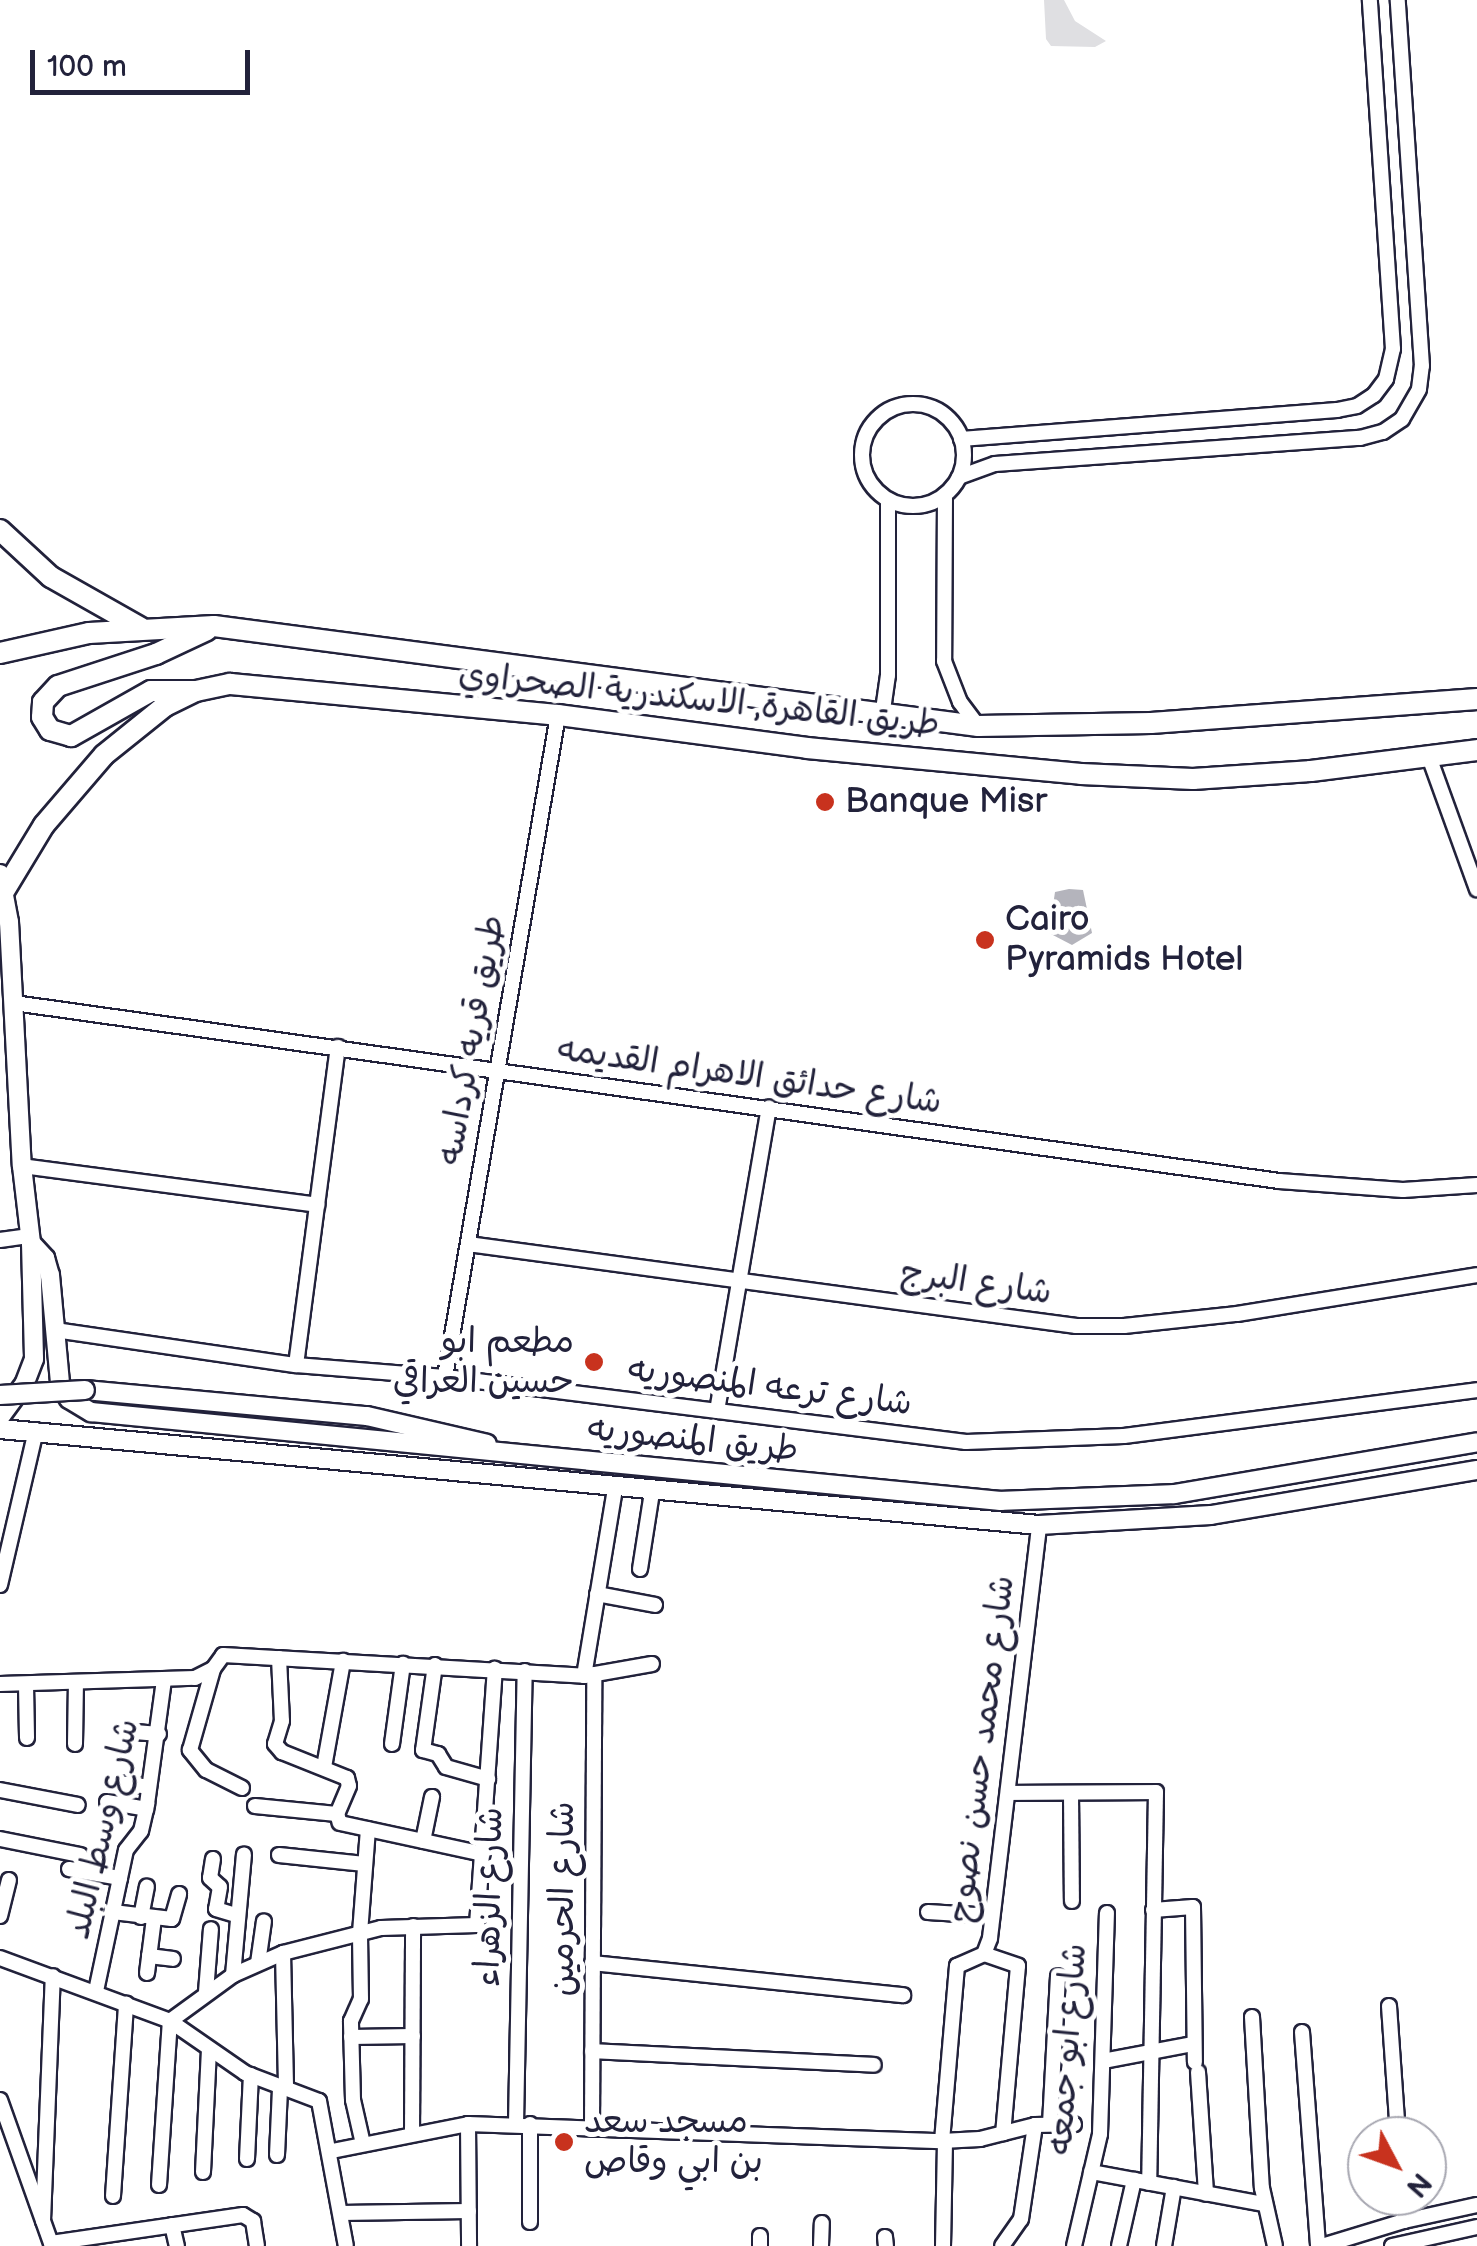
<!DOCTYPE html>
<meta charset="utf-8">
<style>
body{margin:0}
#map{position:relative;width:1477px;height:2246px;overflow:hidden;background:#fff;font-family:"Balsamiq Sans","Playpen Sans Arabic",sans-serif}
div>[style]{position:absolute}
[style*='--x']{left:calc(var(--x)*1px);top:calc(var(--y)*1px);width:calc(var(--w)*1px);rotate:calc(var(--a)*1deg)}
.green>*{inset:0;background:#dfdfe2}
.water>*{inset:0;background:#b4b4bc}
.roads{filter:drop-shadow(2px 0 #22223b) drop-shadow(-2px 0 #22223b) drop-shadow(0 2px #22223b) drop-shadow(0 -2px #22223b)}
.minor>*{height:14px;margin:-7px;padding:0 7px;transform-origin:7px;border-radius:7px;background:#fff}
.minor>.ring{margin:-7px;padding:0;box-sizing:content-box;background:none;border:14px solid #fff;border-radius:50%}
.major>*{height:18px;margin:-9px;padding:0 9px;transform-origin:9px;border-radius:9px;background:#fff}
.highway>*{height:20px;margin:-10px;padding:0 10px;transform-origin:10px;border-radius:10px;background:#fff}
.bridges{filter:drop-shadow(2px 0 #22223b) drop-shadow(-2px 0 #22223b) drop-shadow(0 2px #22223b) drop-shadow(0 -2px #22223b)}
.major-bridge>*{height:18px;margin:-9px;padding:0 9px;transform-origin:9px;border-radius:9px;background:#fff}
.dots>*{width:28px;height:28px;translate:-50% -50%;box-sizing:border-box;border:5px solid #fff;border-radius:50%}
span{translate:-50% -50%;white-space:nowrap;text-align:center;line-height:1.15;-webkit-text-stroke:10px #fff;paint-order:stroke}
.street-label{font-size:35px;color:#22223b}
.poi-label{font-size:35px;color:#22223b}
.left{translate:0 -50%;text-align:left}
.right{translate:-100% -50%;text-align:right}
.north{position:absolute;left:1347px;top:2116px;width:100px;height:100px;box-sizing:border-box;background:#fff;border:2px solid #a7a7b1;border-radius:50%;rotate:131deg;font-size:28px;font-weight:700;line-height:40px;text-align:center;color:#22223b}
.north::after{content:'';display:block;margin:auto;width:35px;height:45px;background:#c8321e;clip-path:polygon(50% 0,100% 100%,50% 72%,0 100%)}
.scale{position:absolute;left:30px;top:50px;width:220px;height:45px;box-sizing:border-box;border:5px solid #22223b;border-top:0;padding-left:12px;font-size:30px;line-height:35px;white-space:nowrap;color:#22223b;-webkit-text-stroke:8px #fff;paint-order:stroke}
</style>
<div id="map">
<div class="green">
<div style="clip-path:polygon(1044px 0,1064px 0,1075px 21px,1106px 41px,1095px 47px,1051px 46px,1046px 39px)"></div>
</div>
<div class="water">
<div style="clip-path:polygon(1069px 889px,1083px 890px,1092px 933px,1072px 945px,1049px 933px,1055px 892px)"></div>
</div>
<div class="roads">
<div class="minor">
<div class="ring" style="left:862px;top:404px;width:88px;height:88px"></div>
<div style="--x:961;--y:439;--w:377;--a:-4.4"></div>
<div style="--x:1337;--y:410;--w:20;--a:-11"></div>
<div style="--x:1357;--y:406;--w:20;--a:-33"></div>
<div style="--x:1374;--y:395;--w:20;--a:-53"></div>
<div style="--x:1386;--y:379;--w:31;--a:-77"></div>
<div style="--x:1393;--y:349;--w:350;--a:-93.8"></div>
<div style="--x:959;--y:477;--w:38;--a:-20"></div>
<div style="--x:995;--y:464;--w:366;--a:-4.1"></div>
<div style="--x:1360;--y:438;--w:24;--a:-15"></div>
<div style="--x:1383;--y:432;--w:23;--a:-34"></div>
<div style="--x:1402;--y:419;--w:34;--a:-60"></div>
<div style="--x:1419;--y:389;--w:23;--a:-83"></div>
<div style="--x:1422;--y:366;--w:367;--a:-93.8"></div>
<div style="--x:945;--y:495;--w:166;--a:90.3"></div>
<div style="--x:944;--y:661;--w:44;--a:68.7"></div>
<div style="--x:960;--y:702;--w:30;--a:53"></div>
<div style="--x:882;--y:717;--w:42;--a:-81.9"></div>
<div style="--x:888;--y:675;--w:175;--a:-90"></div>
<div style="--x:1428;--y:754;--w:144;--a:70.1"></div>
<div style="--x:14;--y:1003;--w:1277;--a:8.01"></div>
<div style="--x:1279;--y:1181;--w:124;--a:4.2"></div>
<div style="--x:1403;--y:1190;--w:74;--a:-3.9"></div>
<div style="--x:22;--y:1166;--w:298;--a:7.5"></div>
<div style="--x:0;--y:1240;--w:30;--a:-8"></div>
<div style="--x:468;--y:1244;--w:614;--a:7.68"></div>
<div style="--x:1076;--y:1326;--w:48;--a:0"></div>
<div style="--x:1124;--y:1326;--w:114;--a:-6.1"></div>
<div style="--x:1237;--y:1314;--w:243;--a:-9.2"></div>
<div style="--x:55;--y:1330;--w:244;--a:8.3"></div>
<div style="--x:296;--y:1365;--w:149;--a:4.6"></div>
<div style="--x:445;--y:1377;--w:525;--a:7.11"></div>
<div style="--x:966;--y:1442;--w:158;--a:-2.2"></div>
<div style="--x:1124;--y:1436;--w:356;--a:-7.4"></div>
<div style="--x:296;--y:1365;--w:321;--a:-82.5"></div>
<div style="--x:445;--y:1377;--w:672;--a:-80.31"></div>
<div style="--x:717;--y:1411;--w:308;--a:-80.3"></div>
<div style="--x:640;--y:1569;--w:78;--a:-81.1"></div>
<div style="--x:0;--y:1585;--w:159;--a:-76.9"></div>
<div style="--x:597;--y:1594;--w:59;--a:10.7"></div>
<div style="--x:279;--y:1658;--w:63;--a:87.3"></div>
<div style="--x:282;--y:1721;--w:24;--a:107"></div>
<div style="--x:275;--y:1744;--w:11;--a:49"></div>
<div style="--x:282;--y:1752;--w:70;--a:21.8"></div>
<div style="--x:347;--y:1778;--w:8;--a:76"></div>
<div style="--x:349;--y:1786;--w:30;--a:113"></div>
<div style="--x:337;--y:1814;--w:9;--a:72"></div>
<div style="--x:340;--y:1823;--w:146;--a:12.2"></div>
<div style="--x:435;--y:1665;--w:86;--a:98"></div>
<div style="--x:423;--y:1750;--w:16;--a:15"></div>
<div style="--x:438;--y:1754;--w:15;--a:58"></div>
<div style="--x:446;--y:1767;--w:44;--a:15.9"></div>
<div style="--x:584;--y:1676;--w:190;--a:-80.6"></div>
<div style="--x:0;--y:1684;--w:195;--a:-1.8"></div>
<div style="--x:195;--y:1678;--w:20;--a:-27"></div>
<div style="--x:26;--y:1685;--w:53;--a:88.9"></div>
<div style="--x:135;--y:1732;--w:24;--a:5"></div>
<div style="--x:75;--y:1744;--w:61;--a:-89.1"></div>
<div style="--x:392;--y:1744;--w:81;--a:-82.2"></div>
<div style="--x:324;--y:1767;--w:108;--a:-79.8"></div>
<div style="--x:118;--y:1783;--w:31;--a:7"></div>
<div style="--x:242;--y:1788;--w:40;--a:-153.4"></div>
<div style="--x:206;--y:1770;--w:26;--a:-129"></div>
<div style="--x:190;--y:1750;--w:84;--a:-74.1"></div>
<div style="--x:213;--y:1669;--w:17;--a:-54"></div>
<div style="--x:223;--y:1655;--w:362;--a:3.3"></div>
<div style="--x:584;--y:1676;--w:69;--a:-10"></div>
<div style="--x:0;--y:1790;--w:79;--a:10.9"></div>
<div style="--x:1008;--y:1793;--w:148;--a:-0.4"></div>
<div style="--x:1156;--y:1792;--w:391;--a:91"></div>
<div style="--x:1071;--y:1794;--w:107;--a:89.5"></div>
<div style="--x:107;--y:1802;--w:40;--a:10"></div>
<div style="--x:255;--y:1806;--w:82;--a:5.6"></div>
<div style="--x:0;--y:1839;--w:82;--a:11.3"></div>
<div style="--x:423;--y:1841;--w:45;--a:-78.4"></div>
<div style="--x:279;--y:1855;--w:86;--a:6"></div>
<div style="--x:213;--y:1859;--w:19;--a:99"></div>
<div style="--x:210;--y:1878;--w:13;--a:42"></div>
<div style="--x:220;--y:1887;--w:22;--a:100"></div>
<div style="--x:216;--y:1909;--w:21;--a:17"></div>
<div style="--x:69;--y:1869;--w:52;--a:10"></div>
<div style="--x:1153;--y:1910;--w:40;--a:-4.3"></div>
<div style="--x:1193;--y:1907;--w:155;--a:89.3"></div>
<div style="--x:113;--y:1912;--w:59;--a:6.8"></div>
<div style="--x:172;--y:1919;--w:26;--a:-74"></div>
<div style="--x:928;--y:1912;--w:64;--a:3.6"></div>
<div style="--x:0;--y:1916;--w:37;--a:-76"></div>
<div style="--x:141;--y:1917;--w:31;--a:-79"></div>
<div style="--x:283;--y:1953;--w:136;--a:88.7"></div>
<div style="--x:984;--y:1954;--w:36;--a:19"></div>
<div style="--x:1018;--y:1966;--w:168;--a:95.1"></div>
<div style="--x:149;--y:1956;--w:24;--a:7"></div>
<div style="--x:0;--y:1958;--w:181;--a:20.3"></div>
<div style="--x:170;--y:2021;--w:91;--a:34.7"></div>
<div style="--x:245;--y:2073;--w:79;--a:20.7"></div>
<div style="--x:319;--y:2101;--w:147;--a:79.5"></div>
<div style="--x:258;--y:1963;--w:42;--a:-81.9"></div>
<div style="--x:592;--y:1963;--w:313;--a:5.9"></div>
<div style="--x:147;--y:1973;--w:55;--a:-82.7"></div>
<div style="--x:233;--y:1975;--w:121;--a:-84.8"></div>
<div style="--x:96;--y:1991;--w:144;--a:-78"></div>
<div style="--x:126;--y:1850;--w:24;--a:-52"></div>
<div style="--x:141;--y:1831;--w:28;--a:-77"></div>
<div style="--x:147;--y:1804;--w:125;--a:-82.2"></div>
<div style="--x:206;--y:1992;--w:63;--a:-85.5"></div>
<div style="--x:1389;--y:2006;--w:130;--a:86"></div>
<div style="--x:1252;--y:2017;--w:171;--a:86.7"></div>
<div style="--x:1262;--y:2188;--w:59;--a:77.4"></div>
<div style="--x:170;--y:2021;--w:78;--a:-36.1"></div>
<div style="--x:233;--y:1975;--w:55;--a:-23.7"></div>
<div style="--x:283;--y:1953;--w:101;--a:-14.3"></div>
<div style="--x:381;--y:1928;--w:96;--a:-1.8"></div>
<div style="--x:477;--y:1925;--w:257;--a:-86"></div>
<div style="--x:1302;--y:2032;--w:215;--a:85.7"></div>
<div style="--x:351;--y:2037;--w:62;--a:-0.9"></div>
<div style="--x:592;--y:2051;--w:282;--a:2.8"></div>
<div style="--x:1103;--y:2061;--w:92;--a:-10.7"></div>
<div style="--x:1198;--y:2072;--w:122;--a:86.2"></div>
<div style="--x:0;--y:2100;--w:155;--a:70.4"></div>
<div style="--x:468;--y:2124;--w:122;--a:89.5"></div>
<div style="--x:516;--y:2124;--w:453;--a:-88.9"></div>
<div style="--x:530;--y:2124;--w:98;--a:90"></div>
<div style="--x:1050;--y:2124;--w:148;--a:-86.9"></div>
<div style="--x:592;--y:2125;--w:451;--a:-89.7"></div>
<div style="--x:412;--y:2134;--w:208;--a:-89.7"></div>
<div style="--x:942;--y:2141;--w:176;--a:-85.1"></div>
<div style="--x:957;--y:1966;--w:30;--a:-24"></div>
<div style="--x:984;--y:1954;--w:17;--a:-69"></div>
<div style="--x:990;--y:1938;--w:416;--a:-83.2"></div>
<div style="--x:363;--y:2144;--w:45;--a:-102.8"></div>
<div style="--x:353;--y:2100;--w:79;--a:-91.5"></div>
<div style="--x:351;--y:2021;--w:24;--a:-66"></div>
<div style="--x:361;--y:1999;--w:66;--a:-90.9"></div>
<div style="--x:360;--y:1933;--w:104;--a:-85.6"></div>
<div style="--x:332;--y:2151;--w:139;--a:-11.2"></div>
<div style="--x:468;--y:2124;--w:474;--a:2.1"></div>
<div style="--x:942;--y:2141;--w:38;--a:-3"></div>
<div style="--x:980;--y:2139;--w:57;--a:-14.3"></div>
<div style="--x:1035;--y:2125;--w:39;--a:-1"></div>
<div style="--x:277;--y:2155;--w:67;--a:-87.4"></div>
<div style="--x:247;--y:2159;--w:84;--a:-87.3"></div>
<div style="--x:203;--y:2172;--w:121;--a:-87.2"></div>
<div style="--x:1091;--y:2172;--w:176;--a:10.5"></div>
<div style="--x:159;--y:2185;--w:164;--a:-86.2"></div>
<div style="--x:113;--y:2196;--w:193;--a:-86.1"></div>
<div style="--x:1402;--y:2196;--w:25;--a:85"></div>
<div style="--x:341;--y:2213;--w:128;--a:-0.9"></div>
<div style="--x:43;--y:2221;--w:245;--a:-87.7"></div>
<div style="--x:172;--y:2225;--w:22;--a:77"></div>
<div style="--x:885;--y:2237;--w:9;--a:84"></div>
<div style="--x:51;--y:2243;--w:194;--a:-8.3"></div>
<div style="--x:243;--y:2215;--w:12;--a:31"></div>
<div style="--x:253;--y:2221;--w:25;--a:81"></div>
<div style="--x:760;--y:2246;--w:10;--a:-90"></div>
<div style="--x:821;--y:2246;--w:23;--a:-88"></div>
<div style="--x:943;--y:2246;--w:105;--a:-88.9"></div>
<div style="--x:1002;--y:2246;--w:33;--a:-55"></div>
<div style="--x:1021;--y:2219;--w:95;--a:-81.5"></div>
<div style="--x:1074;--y:2246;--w:115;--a:-76.9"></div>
<div style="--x:1100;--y:2134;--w:221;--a:-88.2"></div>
<div style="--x:1119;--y:2246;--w:68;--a:-77.2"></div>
<div style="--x:1164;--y:2246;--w:60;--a:-80.4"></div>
<div style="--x:1322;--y:2246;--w:86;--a:-17"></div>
<div style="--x:1404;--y:2221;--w:75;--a:-12.4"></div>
<div style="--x:1392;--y:2246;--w:87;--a:-12.6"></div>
</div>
<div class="major">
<div style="--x:0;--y:874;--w:49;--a:79.4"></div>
<div style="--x:9;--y:922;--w:244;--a:87"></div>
<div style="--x:22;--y:1166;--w:78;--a:83.3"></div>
<div style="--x:31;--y:1243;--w:116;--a:88.5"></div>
<div style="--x:34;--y:1359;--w:26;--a:111"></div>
<div style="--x:25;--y:1383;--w:42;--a:126.3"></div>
<div style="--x:31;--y:1243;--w:21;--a:47"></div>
<div style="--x:45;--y:1258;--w:18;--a:74"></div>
<div style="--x:50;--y:1275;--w:108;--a:84.7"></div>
<div style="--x:60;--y:1383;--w:18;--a:61"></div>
<div style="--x:69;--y:1399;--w:26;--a:31"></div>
<div style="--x:91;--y:1412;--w:914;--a:5.59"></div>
<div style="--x:1001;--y:1501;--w:173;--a:-2.3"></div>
<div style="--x:1174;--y:1494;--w:307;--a:-9.7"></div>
<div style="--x:85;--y:1390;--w:283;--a:5.3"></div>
<div style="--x:367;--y:1416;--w:123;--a:13.1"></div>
<div style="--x:0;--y:1429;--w:1043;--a:5.28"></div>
<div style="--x:1039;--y:1525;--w:172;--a:-3.3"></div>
<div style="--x:1211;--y:1515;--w:270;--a:-9.6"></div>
</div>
<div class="highway">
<div style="--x:0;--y:530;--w:69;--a:42.7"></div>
<div style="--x:51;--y:577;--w:103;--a:29.5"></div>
<div style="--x:0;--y:653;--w:91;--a:-12.7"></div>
<div style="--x:89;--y:633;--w:125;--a:-3.2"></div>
<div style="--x:214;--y:626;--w:771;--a:7.46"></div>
<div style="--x:978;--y:726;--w:173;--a:-1"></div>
<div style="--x:1151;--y:723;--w:327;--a:-4.2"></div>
<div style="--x:194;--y:691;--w:43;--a:180"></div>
<div style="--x:151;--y:691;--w:92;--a:150.6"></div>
<div style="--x:71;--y:736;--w:22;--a:-164"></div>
<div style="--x:50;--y:730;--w:15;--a:-122"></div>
<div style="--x:42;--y:717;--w:15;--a:-86"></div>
<div style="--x:43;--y:702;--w:22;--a:-47"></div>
<div style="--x:58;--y:686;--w:103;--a:-18.1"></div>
<div style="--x:156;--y:654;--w:56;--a:-25.2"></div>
<div style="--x:4;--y:891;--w:77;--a:-58.8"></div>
<div style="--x:44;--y:825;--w:92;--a:-49.4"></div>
<div style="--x:104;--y:755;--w:78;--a:-38.8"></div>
<div style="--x:165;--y:706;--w:34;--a:-26"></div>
<div style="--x:196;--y:691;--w:35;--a:-12"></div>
<div style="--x:230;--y:684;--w:329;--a:5.4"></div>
<div style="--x:558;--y:715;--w:251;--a:7.5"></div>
<div style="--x:807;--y:748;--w:275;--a:5.4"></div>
<div style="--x:1081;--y:774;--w:112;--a:2.6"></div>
<div style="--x:1193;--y:779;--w:118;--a:-3.9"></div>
<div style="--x:1311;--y:771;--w:167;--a:-7.2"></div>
</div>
</div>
<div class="bridges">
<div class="major-bridge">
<div style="--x:0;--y:1395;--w:85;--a:-3.4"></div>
</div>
</div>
<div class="dots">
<div style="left:825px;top:802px;background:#c8321e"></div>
<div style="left:985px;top:940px;background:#c8321e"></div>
<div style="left:594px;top:1362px;background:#c8321e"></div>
<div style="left:564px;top:2142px;background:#c8321e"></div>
</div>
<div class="street-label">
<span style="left:699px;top:700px;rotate:6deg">طريق القاهرة, الاسكندرية الصحراوي</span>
<span style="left:472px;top:1040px;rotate:-80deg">طريق قريه كرداسه</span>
<span style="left:749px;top:1076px;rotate:8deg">شارع حدائق الاهرام القديمه</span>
<span style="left:976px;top:1283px;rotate:8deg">شارع البرج</span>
<span style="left:770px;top:1387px;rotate:7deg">شارع ترعه المنصوريه</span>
<span style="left:693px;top:1440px;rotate:6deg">طريق المنصوريه</span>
<span style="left:982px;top:1749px;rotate:-83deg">شارع محمد حسن نصوح</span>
<span style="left:103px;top:1829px;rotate:-77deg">شارع وسط البلد</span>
<span style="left:490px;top:1897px;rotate:-89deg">شارع الزهراء</span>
<span style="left:563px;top:1899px;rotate:-90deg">شارع الحرمين</span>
<span style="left:1068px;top:2049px;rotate:-86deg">شارع ابو جمعه</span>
</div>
<div class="poi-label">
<span class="left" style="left:845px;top:802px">Banque Misr</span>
<span class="left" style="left:1005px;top:940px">Cairo<br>Pyramids Hotel</span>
<span class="right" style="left:574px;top:1362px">مطعم ابو<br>حسين العراقي</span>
<span class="left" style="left:584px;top:2142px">مسجد سعد<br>بن ابي وقاص</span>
</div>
<div class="north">N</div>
<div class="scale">100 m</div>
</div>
